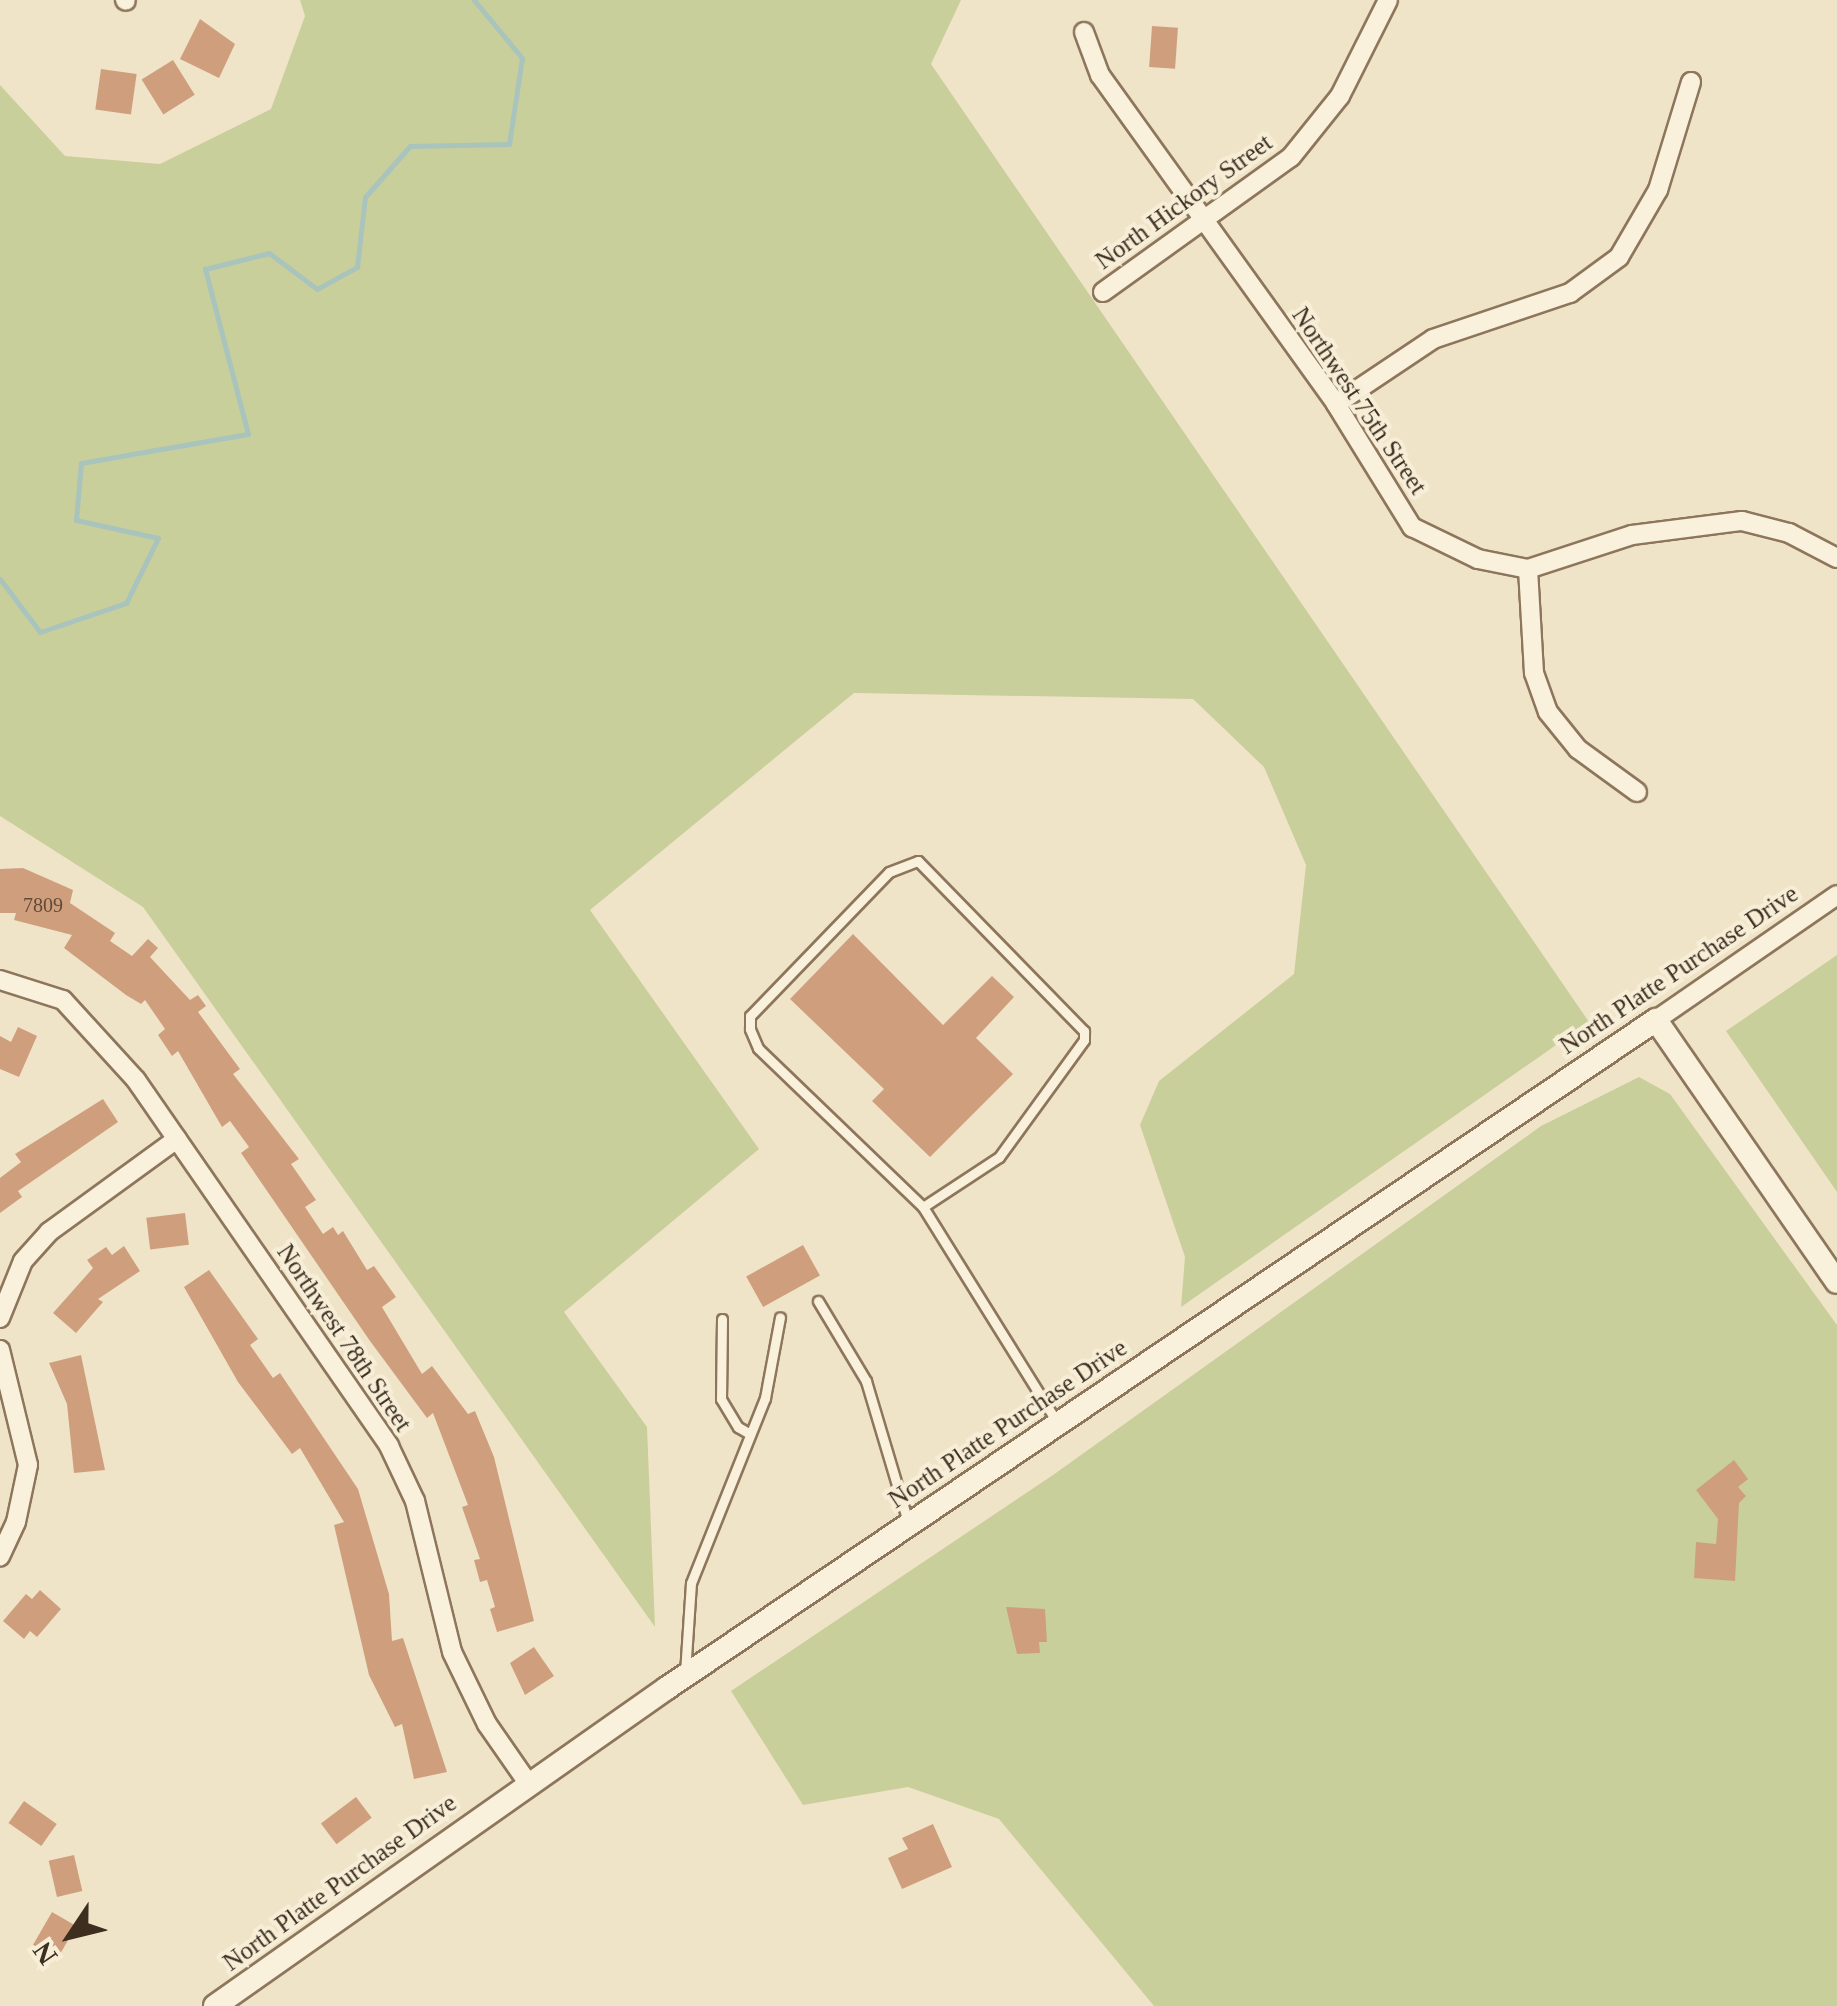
<!DOCTYPE html>
<style>
body{margin:0}
#map{position:relative;width:1837px;height:2006px;overflow:hidden;background:#f0e4c8;font-family:"Times New Roman",serif}
div>[style]{position:absolute}
[style*='--x']{left:calc(var(--x)*1px);top:calc(var(--y)*1px);width:calc(var(--w)*1px);rotate:calc(var(--a)*1deg)}
.green>*{inset:0;background:#c9cf9b}
.stream>*{height:5px;margin:-2.5px;padding:0 2.5px;transform-origin:2.5px;border-radius:2.5px;background:#a9c4bc}
.building>*{inset:0;background:#cf9f7d;transform-origin:0 0}
.roads{filter:drop-shadow(2px 0 #8d765c) drop-shadow(-2px 0 #8d765c) drop-shadow(0 2px #8d765c) drop-shadow(0 -2px #8d765c)}
.service>*{height:9px;margin:-4.5px;padding:0 4.5px;transform-origin:4.5px;border-radius:4.5px;background:#faf1dc}
.minor>*{height:18px;margin:-9px;padding:0 9px;transform-origin:9px;border-radius:9px;background:#faf1dc}
.tertiary>*{height:22px;margin:-11px;padding:0 11px;transform-origin:11px;border-radius:11px;background:#faf1dc}
span{translate:-50% -50%;white-space:nowrap;text-align:center;line-height:1.15;-webkit-text-stroke:8px #f7eed8;paint-order:stroke}
.number-label{font-size:20px;color:#624a37}
.number-label span{-webkit-text-stroke-width:0}
.street-label{font-size:25px;color:#3d2e20}
.north{position:absolute;left:20px;top:1886px;width:100px;height:100px;-webkit-text-stroke:8px #f7eed8;paint-order:stroke;rotate:235deg;font-size:28px;font-weight:700;line-height:40px;text-align:center;color:#3d2e20}
.north::after{content:'';display:block;margin:auto;width:35px;height:45px;background:#3d2e20;clip-path:polygon(50% 0,100% 100%,50% 72%,0 100%)}
</style>
<div id="map">
<div class="green">
<div style="clip-path:polygon(300px 0,961px 0,931px 64px,1589px 1022px,1181px 1307px,1185px 1257px,1140px 1125px,1159px 1081px,1294px 974px,1306px 865px,1264px 767px,1193px 699px,854px 693px,590px 910px,759px 1149px,564px 1312px,647px 1427px,655px 1627px,143px 907px,0 816px,0 85px,65px 156px,160px 164px,271px 109px,305px 16px)"></div>
<div style="clip-path:polygon(1837px 955px,1837px 1192px,1726px 1031px)"></div>
<div style="clip-path:polygon(1639px 1077px,1670px 1094px,1837px 1325px,1837px 2006px,1154px 2006px,999px 1819px,908px 1787px,803px 1805px,731px 1691px,1053px 1475px,1541px 1126px)"></div>
</div>
<div class="stream">
<div style="--x:0;--y:579;--w:66;--a:53"></div>
<div style="--x:40;--y:632;--w:91;--a:-18.6"></div>
<div style="--x:126;--y:603;--w:72;--a:-63.8"></div>
<div style="--x:158;--y:538;--w:84;--a:-167.6"></div>
<div style="--x:76;--y:520;--w:57;--a:-85"></div>
<div style="--x:81;--y:463;--w:169;--a:-9.9"></div>
<div style="--x:248;--y:434;--w:171;--a:-104.6"></div>
<div style="--x:205;--y:269;--w:66;--a:-14"></div>
<div style="--x:269;--y:253;--w:60;--a:36.9"></div>
<div style="--x:317;--y:289;--w:46;--a:-28.8"></div>
<div style="--x:357;--y:267;--w:70;--a:-83.5"></div>
<div style="--x:365;--y:197;--w:68;--a:-48.6"></div>
<div style="--x:410;--y:146;--w:99;--a:-1.2"></div>
<div style="--x:509;--y:144;--w:87;--a:-81.4"></div>
<div style="--x:522;--y:58;--w:75;--a:-129.6"></div>
</div>
<div class="building">
<div style="clip-path:polygon(200px 19px,235px 44px,219px 78px,180px 59px)"></div>
<div style="left:1152px;top:26px;width:26px;height:41px;rotate:4deg"></div>
<div style="left:173px;top:60px;width:41px;height:37px;rotate:58deg"></div>
<div style="left:101px;top:69px;width:36px;height:41px;rotate:8deg"></div>
<div style="clip-path:polygon(23px 868px,73px 890px,70px 903px,115px 933px,110px 941px,132px 956px,148px 939px,158px 948px,150px 957px,190px 1000px,198px 995px,206px 1006px,198px 1012px,240px 1069px,233px 1074px,299px 1159px,291px 1164px,316px 1200px,305px 1207px,323px 1234px,333px 1227px,338px 1235px,343px 1231px,367px 1270px,374px 1266px,396px 1297px,382px 1307px,422px 1374px,432px 1366px,468px 1414px,475px 1411px,494px 1457px,534px 1621px,497px 1632px,490px 1609px,495px 1607px,487px 1580px,480px 1582px,474px 1560px,480px 1559px,462px 1507px,468px 1505px,433px 1413px,427px 1418px,370px 1341px,241px 1153px,249px 1147px,230px 1121px,222px 1127px,178px 1051px,172px 1056px,158px 1035px,165px 1029px,145px 1000px,141px 1004px,126px 995px,64px 948px,72px 935px,14px 920px,16px 913px,0 913px,0 869px)"></div>
<div style="clip-path:polygon(853px 934px,943px 1025px,992px 976px,1014px 997px,976px 1038px,1013px 1074px,930px 1157px,872px 1101px,884px 1089px,790px 999px)"></div>
<div style="clip-path:polygon(18px 1027px,37px 1036px,19px 1077px,0 1069px,0 1036px,11px 1042px)"></div>
<div style="clip-path:polygon(103px 1099px,118px 1122px,18px 1191px,22px 1197px,0 1213px,0 1178px,21px 1162px,15px 1154px)"></div>
<div style="left:185px;top:1213px;width:32px;height:39px;rotate:83deg"></div>
<div style="left:803px;top:1245px;width:35px;height:65px;rotate:61deg"></div>
<div style="clip-path:polygon(124px 1246px,140px 1271px,98px 1299px,103px 1302px,76px 1333px,53px 1313px,93px 1268px,87px 1260px,106px 1247px,112px 1255px)"></div>
<div style="clip-path:polygon(209px 1270px,258px 1339px,250px 1345px,273px 1378px,280px 1373px,358px 1489px,389px 1594px,392px 1641px,403px 1638px,447px 1772px,414px 1779px,402px 1724px,395px 1727px,369px 1675px,334px 1525px,344px 1522px,300px 1448px,292px 1454px,238px 1382px,184px 1287px)"></div>
<div style="clip-path:polygon(81px 1355px,105px 1470px,74px 1473px,67px 1404px,49px 1363px)"></div>
<div style="clip-path:polygon(1734px 1460px,1748px 1479px,1738px 1487px,1746px 1496px,1739px 1503px,1735px 1581px,1694px 1578px,1696px 1542px,1716px 1544px,1718px 1519px,1696px 1490px)"></div>
<div style="clip-path:polygon(40px 1590px,61px 1609px,37px 1637px,30px 1631px,24px 1639px,3px 1621px,26px 1594px,32px 1599px)"></div>
<div style="clip-path:polygon(1006px 1607px,1045px 1609px,1047px 1642px,1039px 1642px,1040px 1653px,1017px 1654px)"></div>
<div style="clip-path:polygon(534px 1647px,554px 1676px,525px 1695px,510px 1663px)"></div>
<div style="left:356px;top:1797px;width:26px;height:44px;rotate:53deg"></div>
<div style="left:24px;top:1801px;width:40px;height:27px;rotate:35deg"></div>
<div style="clip-path:polygon(933px 1824px,952px 1867px,902px 1889px,888px 1858px,908px 1849px,902px 1838px)"></div>
<div style="left:74px;top:1855px;width:37px;height:26px;rotate:77deg"></div>
<div style="left:52px;top:1912px;width:28px;height:39px;rotate:30deg"></div>
</div>
<div class="roads">
<div class="service">
<div style="--x:923;--y:1207;--w:229;--a:-136.1"></div>
<div style="--x:758;--y:1048;--w:21;--a:-113"></div>
<div style="--x:750;--y:1029;--w:13;--a:-90"></div>
<div style="--x:750;--y:1016;--w:200;--a:-46"></div>
<div style="--x:889;--y:872;--w:31;--a:-21"></div>
<div style="--x:918;--y:861;--w:238;--a:45.7"></div>
<div style="--x:1084;--y:1031;--w:9;--a:90"></div>
<div style="--x:1084;--y:1040;--w:145;--a:126"></div>
<div style="--x:999;--y:1157;--w:91;--a:146.7"></div>
<div style="--x:923;--y:1207;--w:252;--a:58.1"></div>
<div style="--x:818;--y:1301;--w:93;--a:59"></div>
<div style="--x:866;--y:1381;--w:147;--a:73.4"></div>
<div style="--x:722;--y:1319;--w:80;--a:90.7"></div>
<div style="--x:721;--y:1399;--w:33;--a:59"></div>
<div style="--x:738;--y:1427;--w:14;--a:30"></div>
<div style="--x:685;--y:1673;--w:90;--a:-86.2"></div>
<div style="--x:691;--y:1583;--w:199;--a:-68.2"></div>
<div style="--x:765;--y:1398;--w:82;--a:-79.5"></div>
</div>
<div class="minor">
<div style="--x:125;--y:0;--w:1;--a:45"></div>
<div style="--x:1084;--y:32;--w:46;--a:69.6"></div>
<div style="--x:1100;--y:75;--w:405;--a:54.3"></div>
<div style="--x:1336;--y:404;--w:145;--a:58.3"></div>
<div style="--x:1412;--y:527;--w:73;--a:25.9"></div>
<div style="--x:1478;--y:559;--w:51;--a:11.3"></div>
<div style="--x:1528;--y:569;--w:109;--a:-18.1"></div>
<div style="--x:1632;--y:535;--w:111;--a:-7.3"></div>
<div style="--x:1742;--y:521;--w:49;--a:14.3"></div>
<div style="--x:1789;--y:533;--w:54;--a:27.5"></div>
<div style="--x:1103;--y:292;--w:231;--a:-35.7"></div>
<div style="--x:1291;--y:157;--w:78;--a:-51.2"></div>
<div style="--x:1340;--y:96;--w:107;--a:-63.4"></div>
<div style="--x:1336;--y:404;--w:117;--a:-33.8"></div>
<div style="--x:1433;--y:339;--w:145;--a:-18.6"></div>
<div style="--x:1570;--y:293;--w:61;--a:-36.3"></div>
<div style="--x:1619;--y:257;--w:78;--a:-59.8"></div>
<div style="--x:1658;--y:190;--w:113;--a:-73"></div>
<div style="--x:1528;--y:569;--w:104;--a:86.7"></div>
<div style="--x:1534;--y:673;--w:41;--a:70.3"></div>
<div style="--x:1548;--y:712;--w:48;--a:51"></div>
<div style="--x:1578;--y:749;--w:73;--a:36.1"></div>
<div style="--x:0;--y:980;--w:66;--a:17.6"></div>
<div style="--x:63;--y:1000;--w:108;--a:47.6"></div>
<div style="--x:136;--y:1080;--w:445;--a:55.3"></div>
<div style="--x:389;--y:1446;--w:61;--a:64.7"></div>
<div style="--x:415;--y:1501;--w:155;--a:76.2"></div>
<div style="--x:452;--y:1652;--w:80;--a:64.1"></div>
<div style="--x:487;--y:1724;--w:72;--a:55.2"></div>
<div style="--x:1656;--y:1020;--w:220;--a:-34.6"></div>
<div style="--x:0;--y:1318;--w:61;--a:-68"></div>
<div style="--x:23;--y:1261;--w:39;--a:-48"></div>
<div style="--x:49;--y:1232;--w:158;--a:-36"></div>
<div style="--x:0;--y:1350;--w:118;--a:76.3"></div>
<div style="--x:28;--y:1465;--w:58;--a:101.9"></div>
<div style="--x:16;--y:1522;--w:38;--a:115"></div>
</div>
<div class="tertiary">
<div style="--x:215;--y:2006;--w:553;--a:-35.13"></div>
<div style="--x:667;--y:1688;--w:1193;--a:-34.04"></div>
<div style="--x:1656;--y:1020;--w:318;--a:55.4"></div>
</div>
</div>
<div class="number-label">
<span style="left:43px;top:905px">7809</span>
</div>
<div class="street-label">
<span style="left:1184px;top:202px;rotate:-36deg">North Hickory Street</span>
<span style="left:1359px;top:401px;rotate:56deg">Northwest 75th Street</span>
<span style="left:1679px;top:970px;rotate:-34deg">North Platte Purchase Drive</span>
<span style="left:344px;top:1338px;rotate:56deg">Northwest 78th Street</span>
<span style="left:1008px;top:1424px;rotate:-34deg">North Platte Purchase Drive</span>
<span style="left:340px;top:1883px;rotate:-36deg">North Platte Purchase Drive</span>
</div>
<div class="north">N</div>
</div>
